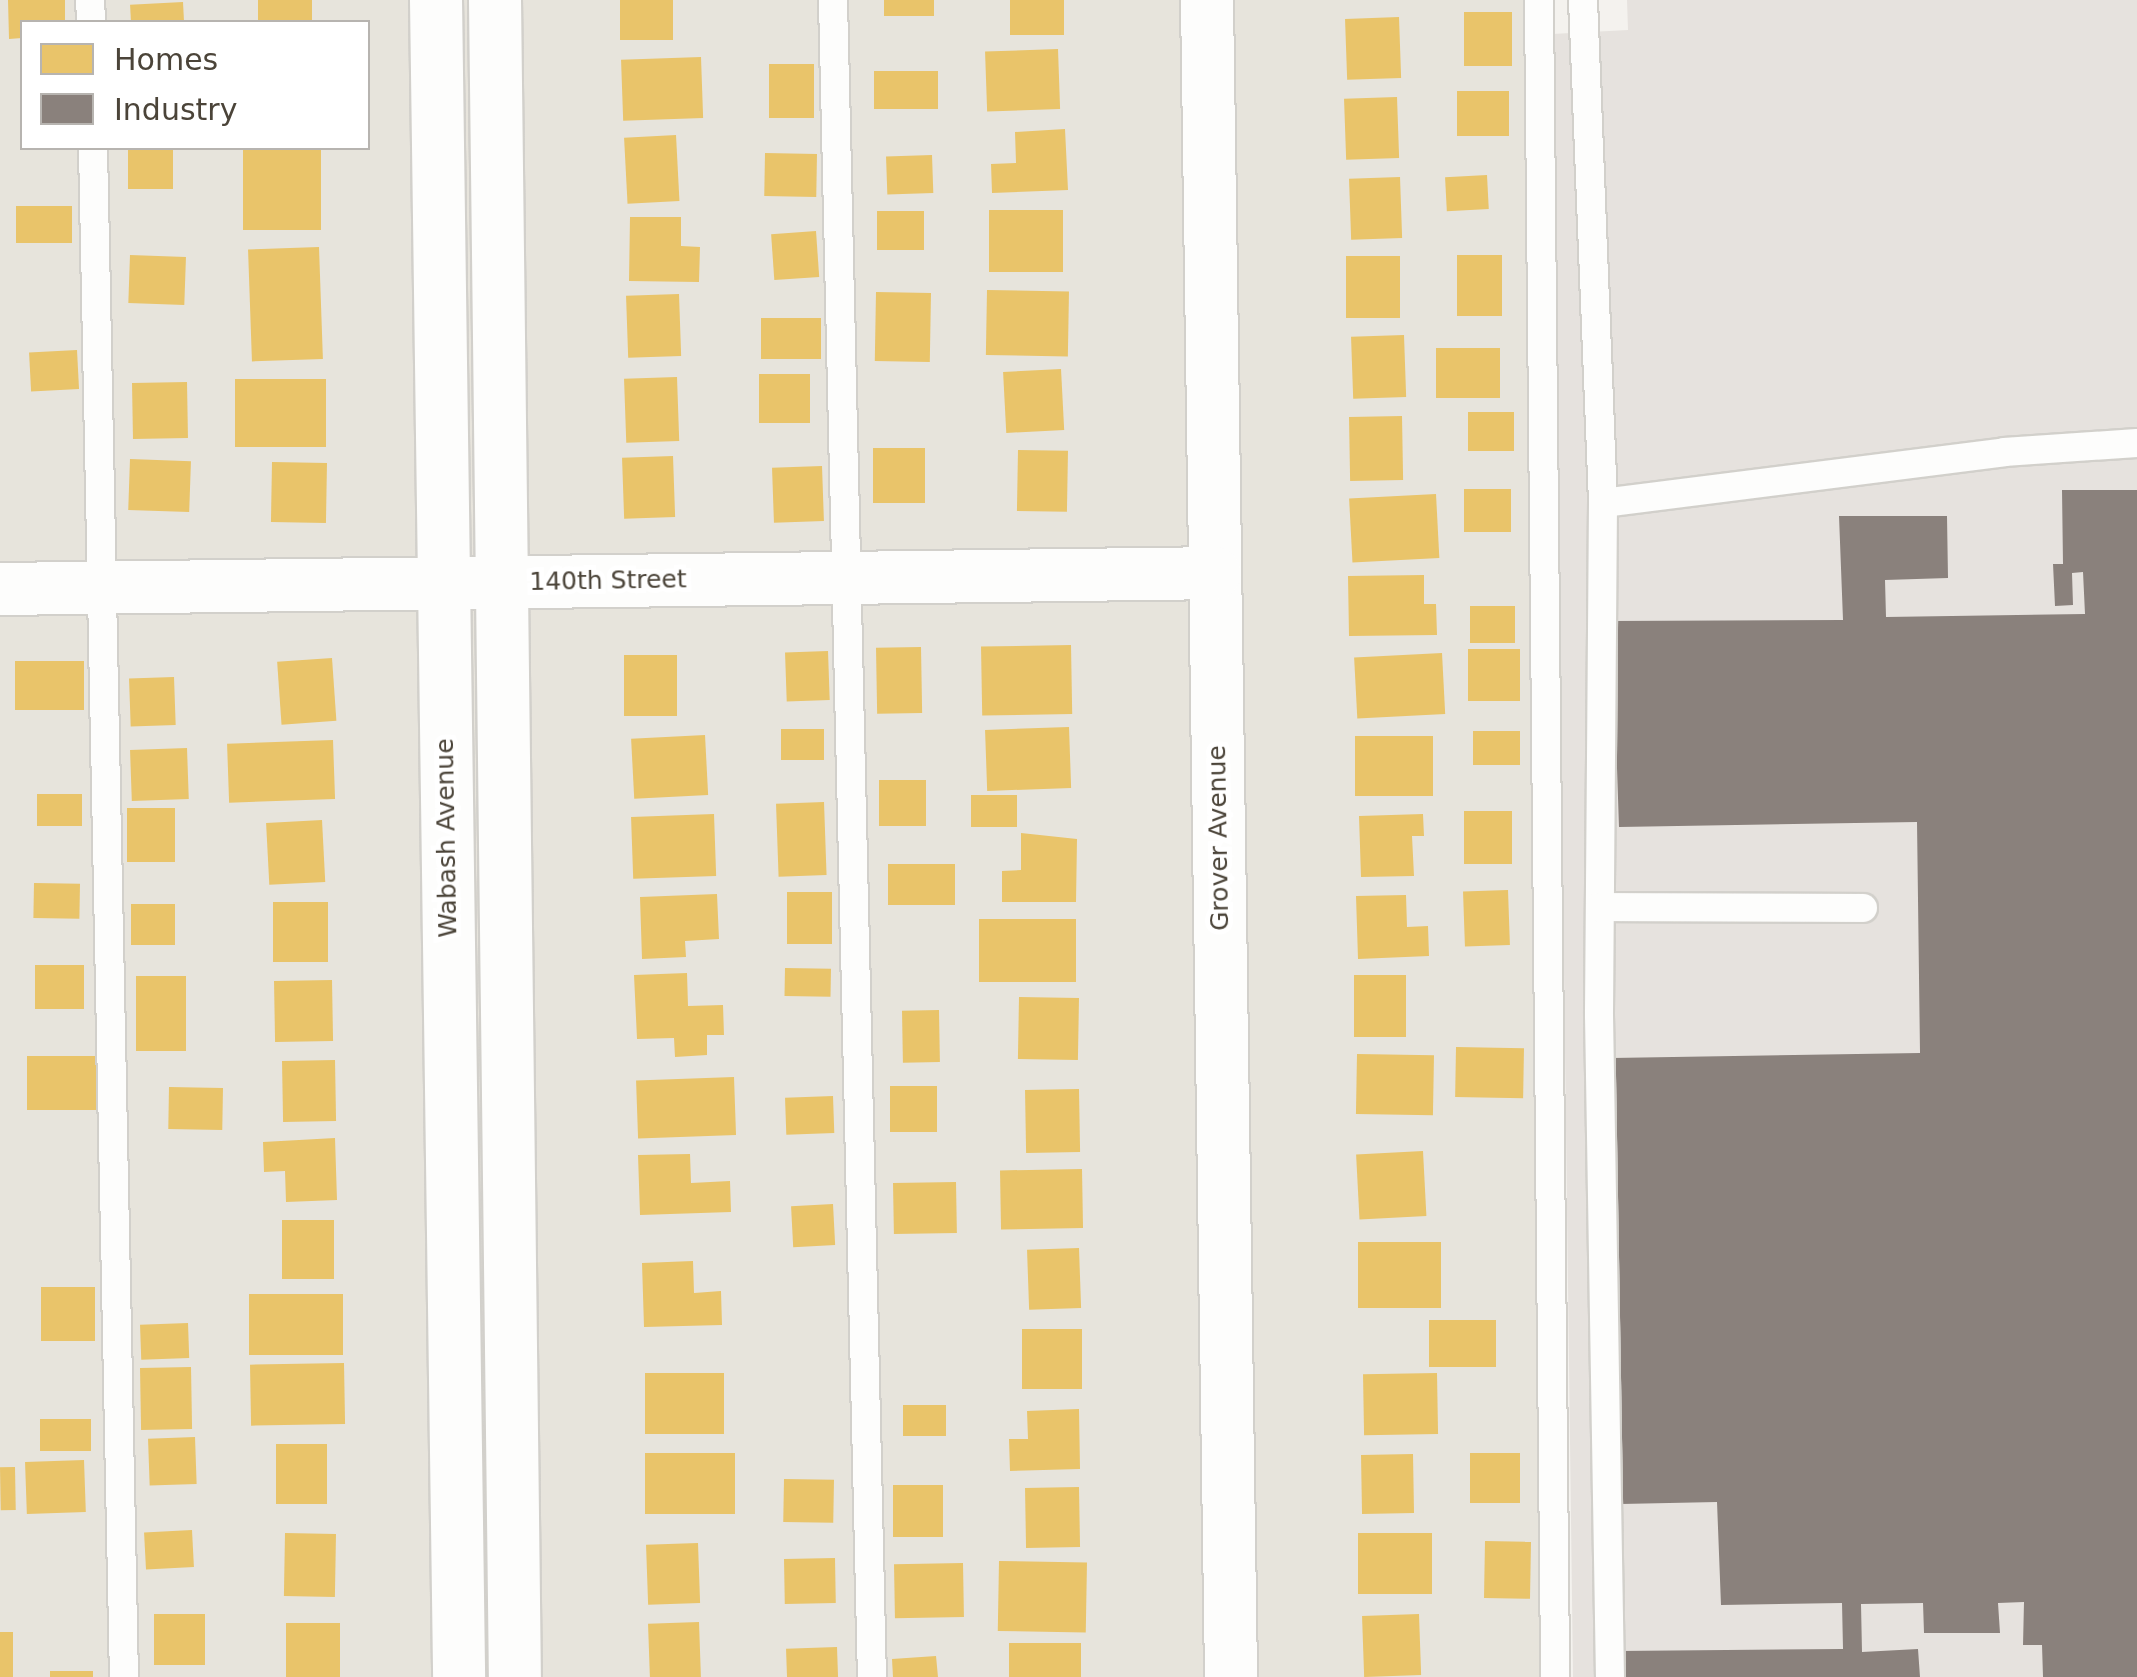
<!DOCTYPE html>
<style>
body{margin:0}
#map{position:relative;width:2137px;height:1677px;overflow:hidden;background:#f4f2ee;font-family:"DejaVu Sans",sans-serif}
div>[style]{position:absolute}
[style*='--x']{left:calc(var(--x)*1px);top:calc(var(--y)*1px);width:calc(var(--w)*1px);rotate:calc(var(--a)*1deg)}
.residential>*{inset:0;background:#e7e4dc}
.industrial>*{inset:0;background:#e6e2de}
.homes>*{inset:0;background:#e9c46a;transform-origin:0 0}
.industry>*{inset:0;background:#8a817c}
.roads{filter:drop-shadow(2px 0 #d2d0cb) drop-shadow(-2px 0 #d2d0cb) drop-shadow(0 2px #d2d0cb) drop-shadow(0 -2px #d2d0cb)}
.service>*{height:28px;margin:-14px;padding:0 14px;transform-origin:14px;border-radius:14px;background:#fdfdfc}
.minor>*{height:52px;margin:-26px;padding:0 26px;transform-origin:26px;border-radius:26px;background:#fdfdfc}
span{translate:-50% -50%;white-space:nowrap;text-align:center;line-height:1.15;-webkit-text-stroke:10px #fff;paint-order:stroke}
.street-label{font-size:25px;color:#4b4439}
.legend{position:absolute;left:20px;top:20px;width:350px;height:130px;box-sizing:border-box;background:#fff;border:2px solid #b7b4b0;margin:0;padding:12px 18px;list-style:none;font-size:30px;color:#4b4439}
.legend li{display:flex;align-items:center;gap:20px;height:50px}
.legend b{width:50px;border:2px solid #b7b4b0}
</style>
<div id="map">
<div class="residential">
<div style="clip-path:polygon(evenodd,0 0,1540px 0,1571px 1677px,0 1677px,0 0,22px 22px,368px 22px,368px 148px,22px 148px,22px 22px)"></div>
</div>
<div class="industrial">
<div style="clip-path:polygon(1627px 0,2137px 0,2137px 1677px,1573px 1677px,1552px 34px,1628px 30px)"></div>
</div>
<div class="homes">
<div style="clip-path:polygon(8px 0,65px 0,65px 22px,22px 22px,22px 38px,9px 39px)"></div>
<div style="left:258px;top:0;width:54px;height:22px"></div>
<div style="left:620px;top:0;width:53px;height:40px"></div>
<div style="left:884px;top:0;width:50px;height:16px"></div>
<div style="left:1010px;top:0;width:54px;height:35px"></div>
<div style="left:183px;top:2px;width:20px;height:53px;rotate:87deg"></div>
<div style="left:1464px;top:12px;width:48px;height:54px"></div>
<div style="left:1399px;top:17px;width:61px;height:54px;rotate:88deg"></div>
<div style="left:1058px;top:49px;width:60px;height:73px;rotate:88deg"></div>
<div style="left:701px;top:57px;width:61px;height:80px;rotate:88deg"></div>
<div style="left:769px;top:64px;width:45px;height:54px"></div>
<div style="left:874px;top:71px;width:64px;height:38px"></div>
<div style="left:1457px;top:91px;width:52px;height:45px"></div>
<div style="left:1397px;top:97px;width:61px;height:53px;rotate:88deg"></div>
<div style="clip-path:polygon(1065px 129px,1068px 190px,992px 193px,991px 164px,1016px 163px,1015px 132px)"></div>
<div style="left:676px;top:135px;width:66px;height:52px;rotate:87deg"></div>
<div style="left:128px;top:148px;width:45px;height:41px"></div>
<div style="left:243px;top:148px;width:78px;height:82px"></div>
<div style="left:765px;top:153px;width:52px;height:43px;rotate:1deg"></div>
<div style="left:932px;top:155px;width:38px;height:46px;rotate:88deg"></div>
<div style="left:1487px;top:175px;width:34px;height:42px;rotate:87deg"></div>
<div style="left:1400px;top:177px;width:61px;height:51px;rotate:88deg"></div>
<div style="left:16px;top:206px;width:56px;height:37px"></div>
<div style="left:989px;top:210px;width:74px;height:62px"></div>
<div style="left:877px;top:211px;width:47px;height:39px"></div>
<div style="clip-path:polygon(630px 217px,681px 217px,681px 246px,700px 247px,699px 282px,629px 281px)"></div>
<div style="left:816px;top:231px;width:46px;height:45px;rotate:86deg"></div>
<div style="left:319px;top:247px;width:112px;height:71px;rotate:88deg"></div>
<div style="left:130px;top:255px;width:56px;height:48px;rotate:2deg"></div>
<div style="left:1457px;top:255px;width:45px;height:61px"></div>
<div style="left:1400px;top:256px;width:62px;height:54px;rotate:90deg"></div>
<div style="left:987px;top:290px;width:82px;height:65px;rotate:1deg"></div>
<div style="left:876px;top:292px;width:55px;height:69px;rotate:1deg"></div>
<div style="left:679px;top:294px;width:62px;height:53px;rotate:88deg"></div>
<div style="left:761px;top:318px;width:60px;height:41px"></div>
<div style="left:1404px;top:335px;width:62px;height:53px;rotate:88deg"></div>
<div style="left:1436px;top:348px;width:64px;height:50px"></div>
<div style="left:77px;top:350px;width:39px;height:48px;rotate:87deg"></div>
<div style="left:1061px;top:369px;width:61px;height:58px;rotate:87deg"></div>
<div style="left:759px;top:374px;width:51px;height:49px"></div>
<div style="left:677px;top:377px;width:64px;height:53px;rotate:88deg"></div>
<div style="left:235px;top:379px;width:91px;height:68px"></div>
<div style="left:187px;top:382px;width:56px;height:55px;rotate:89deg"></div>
<div style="left:1468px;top:412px;width:46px;height:39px"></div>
<div style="left:1402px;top:416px;width:64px;height:53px;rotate:89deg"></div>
<div style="left:873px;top:448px;width:52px;height:55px"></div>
<div style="left:1018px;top:450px;width:50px;height:61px;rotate:1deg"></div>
<div style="left:673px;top:456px;width:61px;height:51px;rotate:88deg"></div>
<div style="left:130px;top:459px;width:61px;height:51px;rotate:2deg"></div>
<div style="left:272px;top:462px;width:55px;height:60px;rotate:1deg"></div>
<div style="left:822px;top:466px;width:55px;height:50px;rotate:88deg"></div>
<div style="left:1464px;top:489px;width:47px;height:43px"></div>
<div style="left:1436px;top:494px;width:64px;height:87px;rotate:87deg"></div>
<div style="clip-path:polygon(1424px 575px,1424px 604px,1436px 604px,1437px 635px,1349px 636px,1348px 576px)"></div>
<div style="left:1470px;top:606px;width:45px;height:37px"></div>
<div style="left:1071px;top:645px;width:69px;height:90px;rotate:89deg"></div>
<div style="left:921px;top:647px;width:66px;height:45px;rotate:89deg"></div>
<div style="left:1468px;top:649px;width:52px;height:52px"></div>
<div style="left:828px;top:651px;width:49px;height:43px;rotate:88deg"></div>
<div style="left:1442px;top:653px;width:61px;height:88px;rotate:87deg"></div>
<div style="left:624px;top:655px;width:53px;height:61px"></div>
<div style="left:332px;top:658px;width:63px;height:55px;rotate:86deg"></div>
<div style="left:15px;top:661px;width:69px;height:49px"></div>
<div style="left:174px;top:677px;width:48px;height:45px;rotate:88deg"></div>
<div style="left:1069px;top:727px;width:61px;height:84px;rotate:88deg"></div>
<div style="left:781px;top:729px;width:43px;height:31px"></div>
<div style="left:1473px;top:731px;width:47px;height:34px"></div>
<div style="left:705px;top:735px;width:60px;height:74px;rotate:87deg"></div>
<div style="left:1355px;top:736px;width:78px;height:60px"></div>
<div style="left:333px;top:740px;width:59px;height:106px;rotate:88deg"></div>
<div style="left:187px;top:748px;width:51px;height:57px;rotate:88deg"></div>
<div style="left:879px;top:780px;width:47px;height:46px"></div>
<div style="left:37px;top:794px;width:45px;height:32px"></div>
<div style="left:971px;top:795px;width:46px;height:32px"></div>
<div style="left:824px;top:802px;width:73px;height:48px;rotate:88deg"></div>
<div style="left:127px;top:808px;width:48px;height:54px"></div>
<div style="left:1464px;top:811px;width:48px;height:53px"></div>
<div style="left:714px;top:814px;width:62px;height:83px;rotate:88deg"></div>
<div style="clip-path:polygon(1423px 814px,1424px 836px,1412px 836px,1414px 876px,1361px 877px,1359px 816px)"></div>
<div style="left:322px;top:820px;width:62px;height:56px;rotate:87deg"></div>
<div style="clip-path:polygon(1021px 833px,1077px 839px,1076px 902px,1002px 902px,1002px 871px,1021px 870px)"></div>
<div style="left:955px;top:864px;width:41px;height:67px;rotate:90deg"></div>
<div style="left:34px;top:883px;width:46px;height:35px;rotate:1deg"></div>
<div style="left:1508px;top:890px;width:55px;height:45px;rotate:88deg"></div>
<div style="left:787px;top:892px;width:45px;height:52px"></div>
<div style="clip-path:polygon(717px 894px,719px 939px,685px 941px,686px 957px,642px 959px,640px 897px)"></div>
<div style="clip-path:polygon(1406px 895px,1407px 927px,1428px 926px,1429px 956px,1358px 959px,1356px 896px)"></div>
<div style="left:273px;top:902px;width:55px;height:60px"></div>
<div style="left:131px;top:904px;width:44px;height:41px"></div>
<div style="left:1076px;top:919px;width:63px;height:97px;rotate:90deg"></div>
<div style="left:35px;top:965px;width:49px;height:44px"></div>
<div style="left:785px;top:968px;width:46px;height:28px;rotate:1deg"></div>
<div style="clip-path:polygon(687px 973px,688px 1006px,723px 1005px,724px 1035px,707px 1035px,707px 1055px,675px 1057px,674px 1038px,637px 1039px,634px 975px)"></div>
<div style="left:1354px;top:975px;width:52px;height:62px"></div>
<div style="left:136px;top:976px;width:50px;height:75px"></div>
<div style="left:332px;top:980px;width:61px;height:58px;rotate:89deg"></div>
<div style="left:1019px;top:997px;width:60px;height:62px;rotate:1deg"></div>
<div style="left:939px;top:1010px;width:52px;height:37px;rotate:89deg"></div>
<div style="left:1456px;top:1047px;width:68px;height:50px;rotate:1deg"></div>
<div style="left:1357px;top:1054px;width:77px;height:60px;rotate:1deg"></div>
<div style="left:27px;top:1056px;width:70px;height:54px"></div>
<div style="left:335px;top:1060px;width:61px;height:53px;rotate:89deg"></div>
<div style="left:734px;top:1077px;width:58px;height:98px;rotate:88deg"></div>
<div style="left:890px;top:1086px;width:47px;height:46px"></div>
<div style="left:169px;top:1087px;width:54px;height:42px;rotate:1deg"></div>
<div style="left:1079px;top:1089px;width:63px;height:54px;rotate:89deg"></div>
<div style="left:833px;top:1096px;width:37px;height:48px;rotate:88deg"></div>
<div style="clip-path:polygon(335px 1138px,337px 1200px,286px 1202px,285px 1171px,264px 1172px,263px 1142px)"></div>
<div style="left:1423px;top:1151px;width:65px;height:67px;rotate:87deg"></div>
<div style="clip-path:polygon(690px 1154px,691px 1183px,730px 1181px,731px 1212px,640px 1215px,638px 1155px)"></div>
<div style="left:1082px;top:1169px;width:59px;height:82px;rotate:89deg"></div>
<div style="left:956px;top:1182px;width:51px;height:63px;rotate:89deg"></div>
<div style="left:833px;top:1204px;width:41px;height:42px;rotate:87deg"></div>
<div style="left:282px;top:1220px;width:52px;height:59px"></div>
<div style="left:1358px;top:1242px;width:83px;height:66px"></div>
<div style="left:1079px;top:1248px;width:60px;height:52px;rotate:88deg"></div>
<div style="clip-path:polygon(693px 1261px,694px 1293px,721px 1291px,722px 1325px,644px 1327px,642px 1263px)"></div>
<div style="left:41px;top:1287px;width:54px;height:54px"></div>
<div style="left:343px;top:1294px;width:61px;height:94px;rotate:90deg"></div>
<div style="left:1429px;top:1320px;width:67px;height:47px"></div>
<div style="left:188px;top:1323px;width:35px;height:48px;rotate:88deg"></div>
<div style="left:1022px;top:1329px;width:60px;height:60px"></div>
<div style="left:344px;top:1363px;width:61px;height:94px;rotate:89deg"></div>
<div style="left:191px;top:1367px;width:62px;height:51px;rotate:89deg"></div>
<div style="left:645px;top:1373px;width:79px;height:61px"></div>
<div style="left:1437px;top:1373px;width:61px;height:74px;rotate:89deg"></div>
<div style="left:903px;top:1405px;width:43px;height:31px"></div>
<div style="clip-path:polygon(1079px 1409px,1080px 1469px,1010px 1471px,1009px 1439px,1028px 1439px,1027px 1411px)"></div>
<div style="left:91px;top:1419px;width:32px;height:51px;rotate:90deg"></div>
<div style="left:195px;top:1437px;width:47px;height:47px;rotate:88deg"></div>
<div style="left:327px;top:1444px;width:60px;height:51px;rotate:90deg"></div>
<div style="left:645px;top:1453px;width:90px;height:61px"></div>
<div style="left:1470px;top:1453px;width:50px;height:50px"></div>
<div style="left:1413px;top:1454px;width:59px;height:52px;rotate:89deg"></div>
<div style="left:84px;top:1460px;width:52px;height:59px;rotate:88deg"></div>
<div style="left:15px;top:1467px;width:43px;height:15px;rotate:89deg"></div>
<div style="left:784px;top:1479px;width:50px;height:43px;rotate:1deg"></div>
<div style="left:893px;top:1485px;width:50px;height:52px"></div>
<div style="left:1079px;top:1487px;width:60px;height:54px;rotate:89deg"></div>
<div style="left:192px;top:1530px;width:37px;height:48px;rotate:87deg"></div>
<div style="left:285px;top:1533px;width:51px;height:63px;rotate:1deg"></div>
<div style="left:1358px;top:1533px;width:74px;height:61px"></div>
<div style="left:1485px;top:1541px;width:46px;height:57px;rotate:1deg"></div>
<div style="left:698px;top:1543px;width:60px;height:52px;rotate:88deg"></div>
<div style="left:835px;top:1558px;width:45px;height:51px;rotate:89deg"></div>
<div style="left:999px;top:1561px;width:88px;height:70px;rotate:1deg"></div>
<div style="left:963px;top:1563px;width:54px;height:69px;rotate:89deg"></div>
<div style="left:154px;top:1614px;width:51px;height:51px"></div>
<div style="left:1419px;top:1614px;width:61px;height:57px;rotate:88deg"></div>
<div style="left:699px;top:1622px;width:55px;height:51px;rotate:88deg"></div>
<div style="left:286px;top:1623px;width:54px;height:54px"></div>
<div style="left:0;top:1632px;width:13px;height:45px"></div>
<div style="left:1009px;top:1643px;width:72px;height:34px"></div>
<div style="left:837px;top:1647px;width:30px;height:51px;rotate:88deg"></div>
<div style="clip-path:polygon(936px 1656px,938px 1677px,893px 1677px,892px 1659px)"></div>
<div style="left:50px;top:1671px;width:43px;height:6px"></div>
</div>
<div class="industry">
<div style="clip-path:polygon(2062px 490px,2137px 490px,2137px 1677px,2043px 1677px,2042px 1645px,2023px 1645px,2024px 1602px,1998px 1603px,2000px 1633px,1924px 1633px,1923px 1603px,1861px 1604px,1862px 1652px,1918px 1649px,1920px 1677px,1620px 1677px,1619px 1651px,1843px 1649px,1842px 1603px,1721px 1605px,1717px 1502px,1621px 1504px,1612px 1058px,1920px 1053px,1917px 822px,1619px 827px,1612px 621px,1843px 620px,1839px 516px,1947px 516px,1948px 578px,1885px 580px,1886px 617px,2085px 614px,2083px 572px,2072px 573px,2073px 605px,2055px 606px,2053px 564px,2063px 564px)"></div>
</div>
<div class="roads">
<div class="service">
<div style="--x:90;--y:0;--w:22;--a:87"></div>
<div style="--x:833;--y:0;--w:1677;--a:88.67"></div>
<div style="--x:1539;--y:0;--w:1677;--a:89.45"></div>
<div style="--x:1583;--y:0;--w:503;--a:87.72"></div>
<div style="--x:1603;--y:503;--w:404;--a:-7.2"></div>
<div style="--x:2004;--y:452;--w:133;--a:-3.9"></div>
<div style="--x:93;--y:148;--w:1529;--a:88.84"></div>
<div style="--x:1603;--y:503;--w:512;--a:90.45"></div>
<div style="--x:1599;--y:1015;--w:662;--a:89.05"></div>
<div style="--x:1600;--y:907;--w:263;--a:0.2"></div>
</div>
<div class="minor">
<div style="--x:436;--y:0;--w:1677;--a:89.21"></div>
<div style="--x:495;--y:0;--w:1677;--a:89.32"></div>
<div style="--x:1207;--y:0;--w:1677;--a:89.18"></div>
<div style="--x:0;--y:589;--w:1215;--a:-0.75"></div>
</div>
</div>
<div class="street-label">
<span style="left:608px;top:581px;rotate:-1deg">140th Street</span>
<span style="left:447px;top:838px;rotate:-91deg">Wabash Avenue</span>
<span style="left:1219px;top:838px;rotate:-91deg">Grover Avenue</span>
</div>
<ul class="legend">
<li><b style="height:28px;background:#e9c46a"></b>Homes</li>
<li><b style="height:28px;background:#8a817c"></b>Industry</li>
</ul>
</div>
